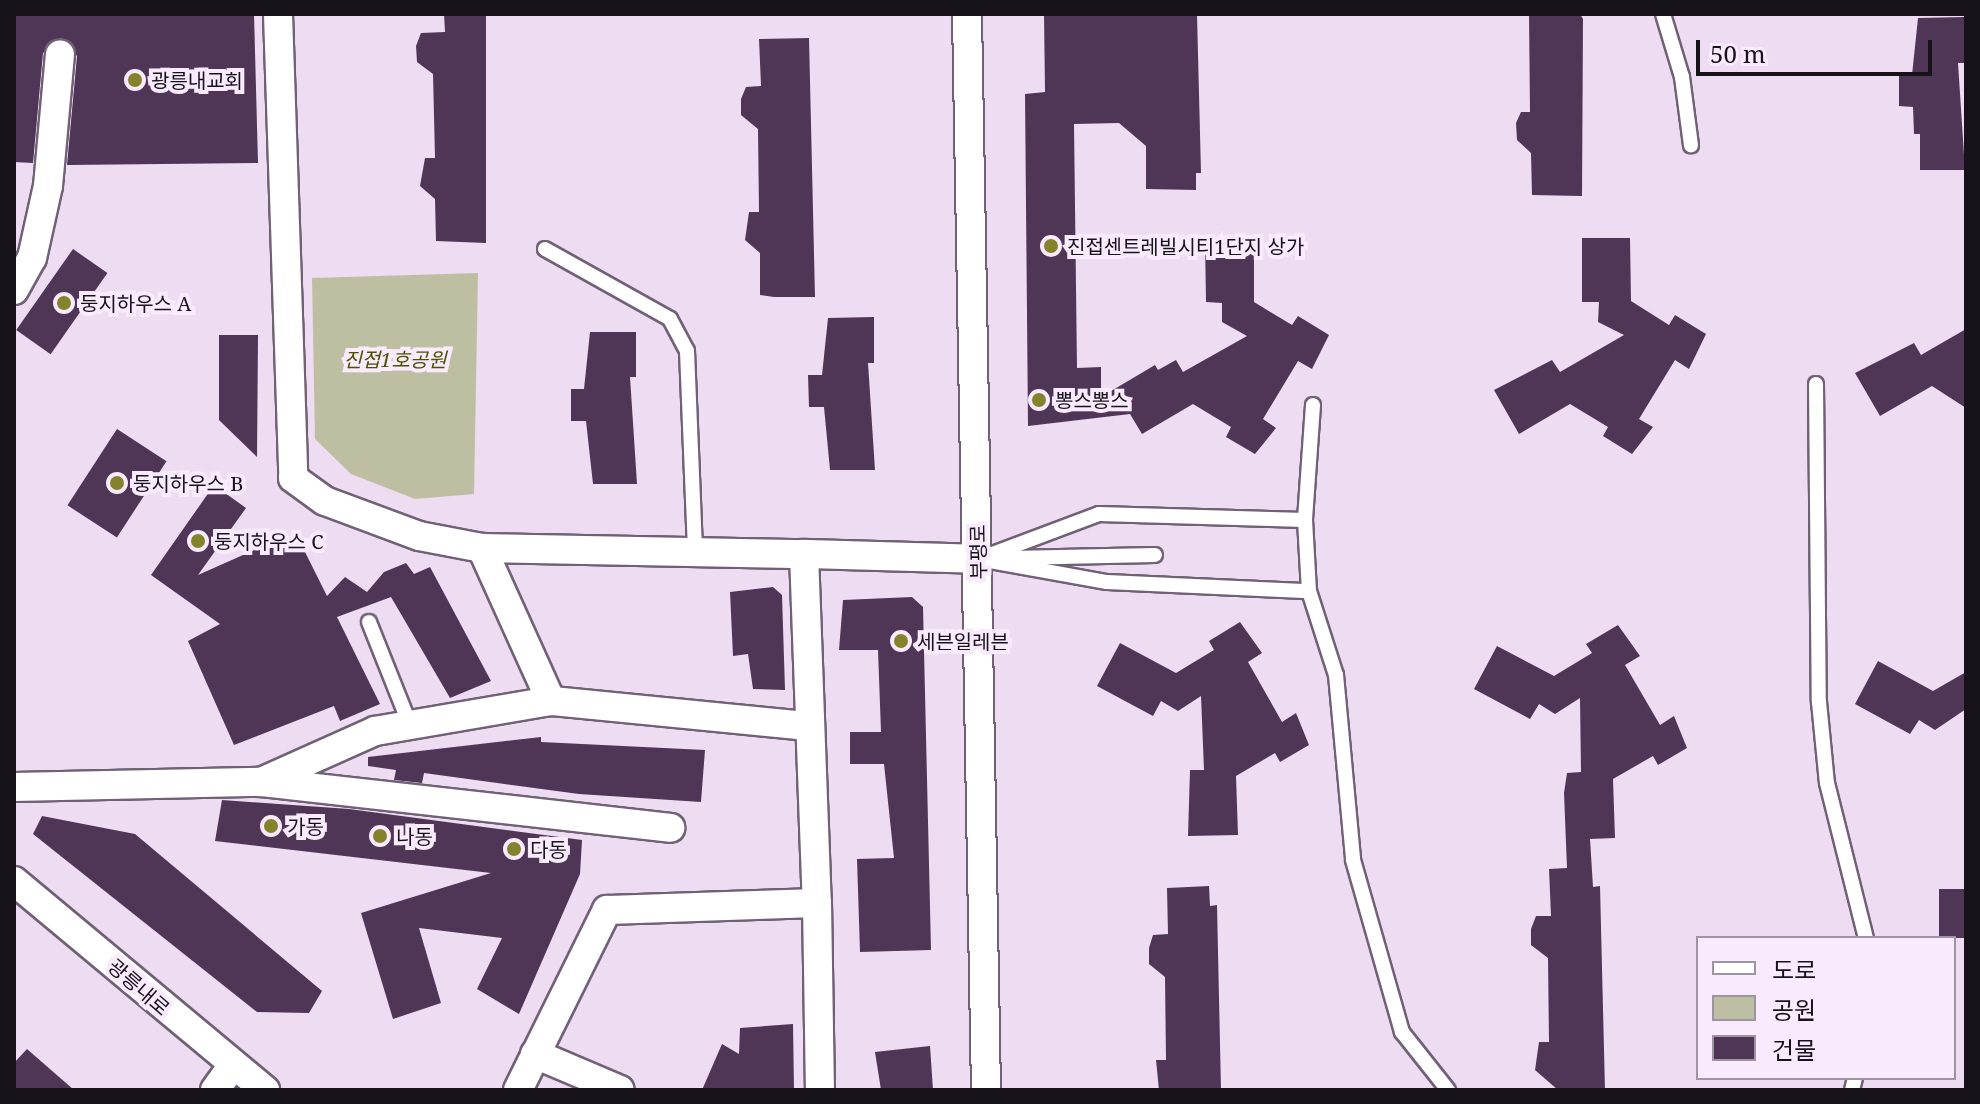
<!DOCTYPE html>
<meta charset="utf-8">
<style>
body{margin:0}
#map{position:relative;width:1980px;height:1104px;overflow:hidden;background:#eedcf3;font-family:"Noto Serif","Noto Sans KR",serif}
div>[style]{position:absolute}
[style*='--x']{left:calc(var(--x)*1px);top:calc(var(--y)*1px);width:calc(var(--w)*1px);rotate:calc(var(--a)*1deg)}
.green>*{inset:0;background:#bebfa2}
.building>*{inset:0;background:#4f3656;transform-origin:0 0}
.roads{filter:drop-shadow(2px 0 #706175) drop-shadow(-2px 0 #706175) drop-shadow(0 2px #706175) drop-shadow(0 -2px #706175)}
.service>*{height:14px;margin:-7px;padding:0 7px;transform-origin:7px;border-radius:7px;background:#fff}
.minor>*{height:28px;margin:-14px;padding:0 14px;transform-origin:14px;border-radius:14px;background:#fff}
.dots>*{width:22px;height:22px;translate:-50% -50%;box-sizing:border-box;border:4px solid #f9ebfd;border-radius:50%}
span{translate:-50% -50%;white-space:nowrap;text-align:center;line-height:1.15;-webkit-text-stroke:8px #f9ebfd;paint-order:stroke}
.poi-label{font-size:20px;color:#171119}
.left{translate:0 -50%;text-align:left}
.park-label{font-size:20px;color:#515000;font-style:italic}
.street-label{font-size:20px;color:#171119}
.frame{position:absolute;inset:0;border:16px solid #171119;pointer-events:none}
.legend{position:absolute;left:1696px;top:936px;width:260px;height:144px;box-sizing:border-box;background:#f9ebfd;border:2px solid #9f94a2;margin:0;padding:10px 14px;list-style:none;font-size:24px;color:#171119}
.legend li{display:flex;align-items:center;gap:16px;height:40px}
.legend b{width:40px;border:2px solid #9f94a2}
.scale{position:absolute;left:1696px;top:40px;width:236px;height:36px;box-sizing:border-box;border:4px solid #171119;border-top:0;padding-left:10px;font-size:24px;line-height:28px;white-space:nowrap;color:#171119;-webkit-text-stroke:6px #f9ebfd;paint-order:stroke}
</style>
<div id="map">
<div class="green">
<div style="clip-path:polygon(478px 273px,474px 494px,415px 499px,351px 474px,315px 439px,312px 278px)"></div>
</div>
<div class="building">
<div style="clip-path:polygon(14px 14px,254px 14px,258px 163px,67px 165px,77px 56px,61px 38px,43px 53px,33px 163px,14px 162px)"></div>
<div style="clip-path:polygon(444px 14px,486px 14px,486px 243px,436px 241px,435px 199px,420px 186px,425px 158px,435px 158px,433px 74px,417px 62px,416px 46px,421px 33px,445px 32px)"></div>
<div style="clip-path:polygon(1044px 14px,1197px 14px,1201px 173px,1196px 173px,1196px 190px,1146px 189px,1146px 146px,1119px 123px,1074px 124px,1077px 368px,1101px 367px,1101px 397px,1155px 365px,1158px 370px,1176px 360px,1183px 372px,1247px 336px,1222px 322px,1222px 303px,1206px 302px,1205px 238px,1254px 238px,1254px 302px,1292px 325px,1298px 316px,1329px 335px,1312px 369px,1298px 361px,1263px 419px,1276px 428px,1255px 454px,1226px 437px,1231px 427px,1193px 404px,1142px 434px,1130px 414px,1028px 426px,1025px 94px,1045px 92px)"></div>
<div style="clip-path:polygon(1529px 14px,1580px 14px,1583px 19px,1582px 196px,1532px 195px,1531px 153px,1517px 140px,1516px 123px,1521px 112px,1530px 112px)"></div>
<div style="clip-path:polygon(1964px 17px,1964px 63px,1958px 63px,1965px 170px,1920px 170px,1920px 134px,1914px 134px,1913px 107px,1899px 106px,1899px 74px,1912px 75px,1918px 18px)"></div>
<div style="clip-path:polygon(809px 38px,815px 297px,774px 297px,760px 295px,760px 253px,745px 240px,749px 212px,759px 212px,758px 129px,741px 115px,741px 99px,746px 87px,761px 86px,759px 39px)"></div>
<div style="clip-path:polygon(1582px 238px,1630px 238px,1631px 301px,1669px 325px,1675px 315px,1706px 334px,1689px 369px,1675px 360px,1639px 419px,1653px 427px,1632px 454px,1603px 436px,1608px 427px,1570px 404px,1519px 434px,1494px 390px,1552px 360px,1560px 372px,1624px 335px,1598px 322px,1599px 302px,1582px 302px)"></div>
<div style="left:73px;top:249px;width:42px;height:99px;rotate:35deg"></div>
<div style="clip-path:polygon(874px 317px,874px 363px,868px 363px,875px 470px,830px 470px,824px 407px,809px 407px,808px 375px,822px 375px,828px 318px)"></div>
<div style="clip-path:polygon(1966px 329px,1966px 408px,1932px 386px,1880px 416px,1855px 373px,1914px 343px,1921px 355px)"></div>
<div style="clip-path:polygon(590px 332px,636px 332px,636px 377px,630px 377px,637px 484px,593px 484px,586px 421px,571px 421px,571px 389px,584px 389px)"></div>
<div style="clip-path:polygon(219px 335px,258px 335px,257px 457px,219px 420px)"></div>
<div style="left:117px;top:429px;width:59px;height:91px;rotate:33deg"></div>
<div style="clip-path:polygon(214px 485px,246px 508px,198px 575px,286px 536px,303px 548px,327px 596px,345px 577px,367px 592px,384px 572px,406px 563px,414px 574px,430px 567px,491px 681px,450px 698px,391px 597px,337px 617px,380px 704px,340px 721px,334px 706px,234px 745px,188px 641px,220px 624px,151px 575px)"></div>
<div style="clip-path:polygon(773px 587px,782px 595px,785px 690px,753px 689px,748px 654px,733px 656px,730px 592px)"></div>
<div style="clip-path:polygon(912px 597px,923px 607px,931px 950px,860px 952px,857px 859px,894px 858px,884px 764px,850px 764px,850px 732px,881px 732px,878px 650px,839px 650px,843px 600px)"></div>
<div style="clip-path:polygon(1240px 622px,1262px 653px,1248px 662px,1282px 722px,1296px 713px,1309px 745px,1280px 762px,1275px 753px,1236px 776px,1238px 835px,1188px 836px,1190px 770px,1204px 770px,1201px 696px,1178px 711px,1161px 701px,1153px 716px,1097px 686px,1120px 643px,1176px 673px,1214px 650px,1209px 641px)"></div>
<div style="clip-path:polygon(1618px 625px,1640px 656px,1625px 665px,1660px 725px,1674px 716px,1687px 748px,1658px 765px,1653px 756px,1613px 779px,1615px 838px,1590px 839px,1593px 887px,1600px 886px,1605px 1090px,1558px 1090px,1535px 1070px,1539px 1042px,1549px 1042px,1548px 958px,1531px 945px,1531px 929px,1536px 916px,1551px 916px,1549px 869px,1567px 868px,1564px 793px,1567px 773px,1581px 772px,1580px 698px,1555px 714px,1539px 704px,1530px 719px,1474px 689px,1497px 646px,1554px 676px,1592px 653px,1586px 644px)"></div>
<div style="clip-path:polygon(1878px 661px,1933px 691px,1966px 672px,1966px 709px,1935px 730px,1919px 720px,1910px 734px,1855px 704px)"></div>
<div style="clip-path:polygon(541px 737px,541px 742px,705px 750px,701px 802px,579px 794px,424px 773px,422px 783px,394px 780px,396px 770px,368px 766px,368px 757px)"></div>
<div style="clip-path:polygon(222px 800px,349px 809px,582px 840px,580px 874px,519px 1014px,477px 989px,502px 938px,419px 928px,441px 1003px,393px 1019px,361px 913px,491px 873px,215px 841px)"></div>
<div style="clip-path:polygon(42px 816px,135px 834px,322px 991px,309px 1013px,257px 1012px,33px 834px)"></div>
<div style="clip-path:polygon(1209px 886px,1210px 906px,1217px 905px,1221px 1090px,1159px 1090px,1156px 1060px,1166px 1060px,1165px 977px,1149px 964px,1149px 948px,1153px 935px,1168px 934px,1167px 888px)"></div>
<div style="left:1939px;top:889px;width:27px;height:49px"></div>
<div style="clip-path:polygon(793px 1024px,794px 1090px,702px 1090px,722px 1044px,739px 1054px,740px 1028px)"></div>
<div style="clip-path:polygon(930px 1046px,933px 1090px,881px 1090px,875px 1052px)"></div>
<div style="clip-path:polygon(27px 1049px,74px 1090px,14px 1090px,14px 1063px)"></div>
</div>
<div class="roads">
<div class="service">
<div style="--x:1663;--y:14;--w:66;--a:73.2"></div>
<div style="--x:1682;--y:77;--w:69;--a:82.5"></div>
<div style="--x:545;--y:249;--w:143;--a:29.2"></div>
<div style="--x:670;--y:319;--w:36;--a:62"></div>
<div style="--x:687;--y:351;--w:201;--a:87.7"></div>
<div style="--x:1816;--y:384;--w:318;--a:89.5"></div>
<div style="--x:1819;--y:702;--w:81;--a:84.4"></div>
<div style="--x:1827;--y:783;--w:160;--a:75.9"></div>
<div style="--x:1313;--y:405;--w:115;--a:94"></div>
<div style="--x:1305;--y:520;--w:71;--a:86.8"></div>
<div style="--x:1309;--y:591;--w:88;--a:72.2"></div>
<div style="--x:1336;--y:675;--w:186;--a:84.7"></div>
<div style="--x:1353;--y:860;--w:179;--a:74.1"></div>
<div style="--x:1402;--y:1032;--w:74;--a:51.6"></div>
<div style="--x:1011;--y:558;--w:144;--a:-1.2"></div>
<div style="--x:979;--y:559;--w:128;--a:-20.6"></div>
<div style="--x:1099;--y:514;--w:206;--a:1.7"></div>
<div style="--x:979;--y:559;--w:130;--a:10.2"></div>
<div style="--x:1107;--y:582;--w:202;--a:2.6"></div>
<div style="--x:369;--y:622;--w:111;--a:68.3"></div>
<div style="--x:1852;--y:1090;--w:12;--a:-76"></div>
</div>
<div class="minor">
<div style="--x:278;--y:14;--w:464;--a:88.1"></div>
<div style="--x:293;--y:478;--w:39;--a:36"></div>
<div style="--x:325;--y:501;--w:100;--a:20.4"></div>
<div style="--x:419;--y:536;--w:64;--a:10.8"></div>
<div style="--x:967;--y:14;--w:1076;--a:88.99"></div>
<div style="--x:14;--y:290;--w:37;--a:-61"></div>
<div style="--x:32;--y:258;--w:74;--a:-77.5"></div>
<div style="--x:48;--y:186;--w:132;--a:-84.8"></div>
<div style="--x:804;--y:554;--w:175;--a:1.6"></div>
<div style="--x:807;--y:726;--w:257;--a:-174.4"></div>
<div style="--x:551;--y:701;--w:168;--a:-114.3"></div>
<div style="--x:482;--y:548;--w:322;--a:1.1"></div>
<div style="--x:804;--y:554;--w:349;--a:87.9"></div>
<div style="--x:262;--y:782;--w:411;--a:6.4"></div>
<div style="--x:14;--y:787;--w:247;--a:-1.2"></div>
<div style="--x:261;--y:782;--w:125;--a:-24.1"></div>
<div style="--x:375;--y:731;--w:179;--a:-9.7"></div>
<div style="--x:14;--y:881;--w:327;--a:39.8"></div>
<div style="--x:535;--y:1054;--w:92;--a:23"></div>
<div style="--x:215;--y:1090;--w:29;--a:-54"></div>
<div style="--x:518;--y:1090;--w:201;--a:-63.7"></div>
<div style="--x:607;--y:910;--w:210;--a:-1.9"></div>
<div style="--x:817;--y:903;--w:187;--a:89.1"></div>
</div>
</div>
<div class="dots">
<div style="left:135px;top:80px;background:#84832c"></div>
<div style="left:1051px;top:246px;background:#84832c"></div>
<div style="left:64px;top:303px;background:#84832c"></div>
<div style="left:1039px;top:400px;background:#84832c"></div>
<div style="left:117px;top:483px;background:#84832c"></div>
<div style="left:198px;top:541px;background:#84832c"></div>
<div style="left:901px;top:641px;background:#84832c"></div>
<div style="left:271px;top:826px;background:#84832c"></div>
<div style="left:380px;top:836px;background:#84832c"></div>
<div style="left:514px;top:849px;background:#84832c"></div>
</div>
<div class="poi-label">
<span class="left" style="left:151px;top:80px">광릉내교회</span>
<span class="left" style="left:1067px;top:246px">진접센트레빌시티1단지 상가</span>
<span class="left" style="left:80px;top:303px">둥지하우스 A</span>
<span class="left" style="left:1055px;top:400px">뽕스뽕스</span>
<span class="left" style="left:133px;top:483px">둥지하우스 B</span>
<span class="left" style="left:214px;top:541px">둥지하우스 C</span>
<span class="left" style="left:917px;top:641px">세븐일레븐</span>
<span class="left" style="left:287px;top:826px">가동</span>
<span class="left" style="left:396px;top:836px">나동</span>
<span class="left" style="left:530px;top:849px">다동</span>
</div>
<div class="park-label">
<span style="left:395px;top:359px">진접1호공원</span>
</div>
<div class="street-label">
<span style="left:978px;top:552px;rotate:-91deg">부평로</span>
<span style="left:139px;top:987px;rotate:41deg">광릉내로</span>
</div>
<div class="frame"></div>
<ul class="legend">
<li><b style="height:10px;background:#fff"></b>도로</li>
<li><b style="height:22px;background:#bebfa2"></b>공원</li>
<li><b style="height:22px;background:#4f3656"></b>건물</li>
</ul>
<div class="scale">50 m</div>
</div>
